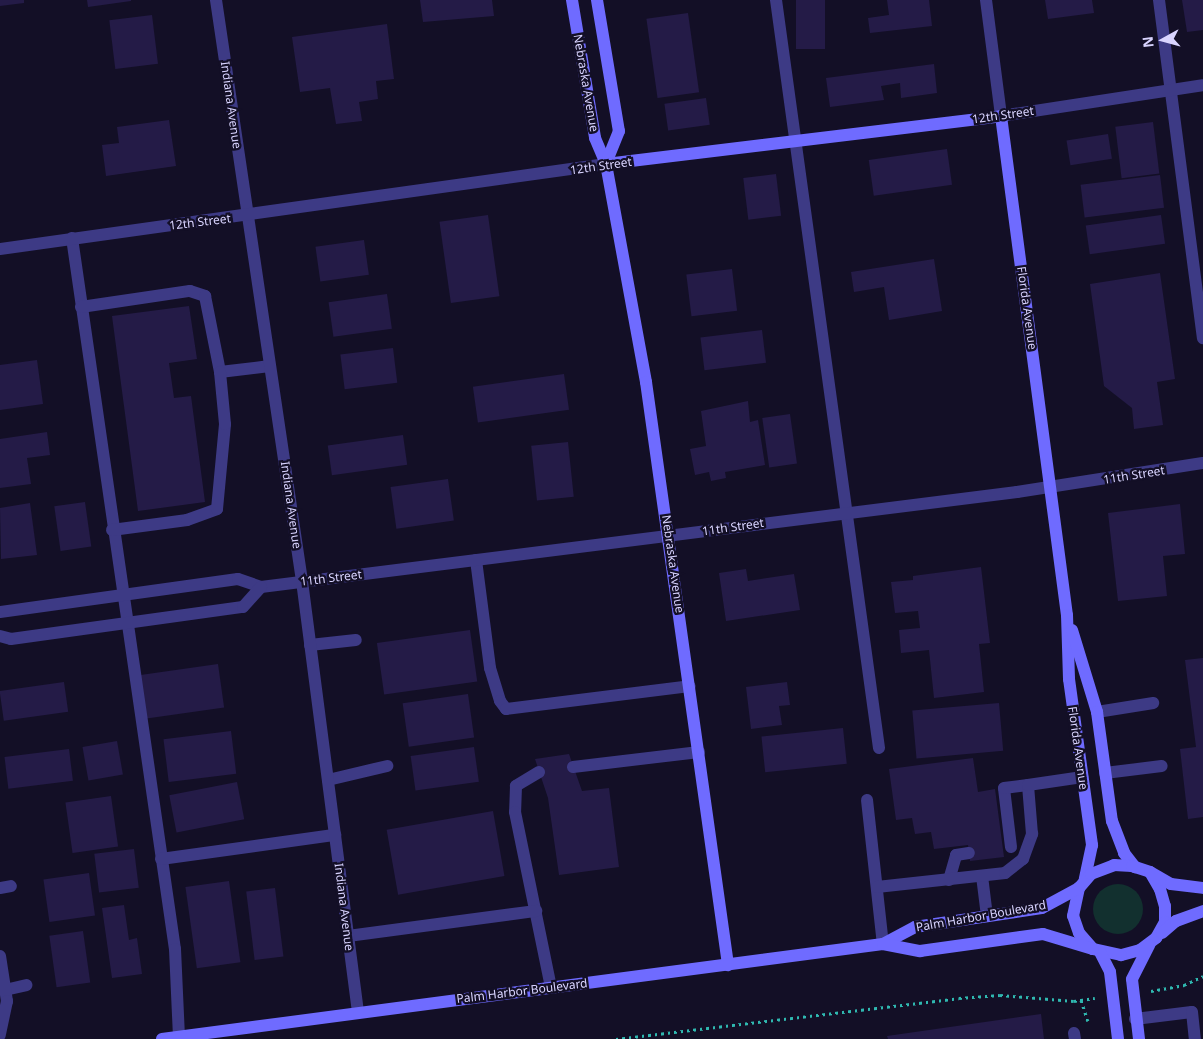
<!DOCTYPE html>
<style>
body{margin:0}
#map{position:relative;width:1203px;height:1039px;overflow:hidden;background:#130f26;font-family:"Noto Sans",sans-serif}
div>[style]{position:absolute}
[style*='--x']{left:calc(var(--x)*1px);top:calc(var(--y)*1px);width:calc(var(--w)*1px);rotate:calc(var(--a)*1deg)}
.green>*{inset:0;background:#12302f}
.round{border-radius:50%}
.building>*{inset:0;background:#241b47;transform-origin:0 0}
.path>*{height:3px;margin-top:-1.5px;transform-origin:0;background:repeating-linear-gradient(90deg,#2fb8b0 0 2.5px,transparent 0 6.5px)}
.lane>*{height:12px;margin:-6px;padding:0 6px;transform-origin:6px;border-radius:6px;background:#3d3a85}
.street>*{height:12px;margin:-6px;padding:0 6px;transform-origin:6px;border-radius:6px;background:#3d3a85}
.secondary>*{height:12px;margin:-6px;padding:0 6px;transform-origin:6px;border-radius:6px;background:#6f6bff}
span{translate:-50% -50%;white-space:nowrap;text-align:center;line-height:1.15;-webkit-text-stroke:4.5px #130f26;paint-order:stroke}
.street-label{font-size:12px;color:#d9d4ff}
.north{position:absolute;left:1138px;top:15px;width:50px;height:50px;-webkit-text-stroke:4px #130f26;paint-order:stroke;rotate:263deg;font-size:14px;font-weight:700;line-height:20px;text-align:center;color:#d9d4ff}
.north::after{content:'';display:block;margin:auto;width:18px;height:22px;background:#d9d4ff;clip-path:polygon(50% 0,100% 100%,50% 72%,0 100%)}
</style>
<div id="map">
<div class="green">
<div class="round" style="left:1093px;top:884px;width:50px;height:50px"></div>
</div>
<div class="building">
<div style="clip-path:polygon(0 0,24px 0,24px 3px,0 6px)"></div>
<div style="clip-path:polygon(87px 0,131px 0,131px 1px,88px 7px)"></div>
<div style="clip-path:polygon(420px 0,492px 0,494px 16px,423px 22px)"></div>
<div style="left:796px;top:0;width:29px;height:49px"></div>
<div style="clip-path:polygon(887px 0,929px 0,932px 26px,870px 33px,868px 18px,889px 15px)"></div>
<div style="clip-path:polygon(1045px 0,1092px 0,1094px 13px,1048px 19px)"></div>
<div style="clip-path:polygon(1182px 0,1203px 0,1203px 30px,1187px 32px)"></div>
<div style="left:688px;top:13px;width:80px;height:42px;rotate:82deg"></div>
<div style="left:152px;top:15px;width:49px;height:43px;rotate:83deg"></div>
<div style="clip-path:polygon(387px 24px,394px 79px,376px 81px,378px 99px,359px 102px,362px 121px,336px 124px,330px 88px,300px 92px,292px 37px)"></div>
<div style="clip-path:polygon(934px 64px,937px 93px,901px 98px,900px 83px,881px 86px,884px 100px,830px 107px,826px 78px)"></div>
<div style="left:706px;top:98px;width:27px;height:42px;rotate:82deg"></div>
<div style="clip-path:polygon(169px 120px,176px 166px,106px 176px,102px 145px,119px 143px,117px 127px)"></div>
<div style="left:1153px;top:122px;width:52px;height:38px;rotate:83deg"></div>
<div style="left:1108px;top:134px;width:25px;height:42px;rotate:81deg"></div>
<div style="left:947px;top:149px;width:36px;height:79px;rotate:82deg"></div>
<div style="left:776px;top:174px;width:42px;height:33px;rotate:83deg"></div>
<div style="left:1160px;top:175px;width:33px;height:80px;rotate:83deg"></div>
<div style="left:488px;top:215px;width:82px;height:49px;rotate:82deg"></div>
<div style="left:1161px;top:215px;width:29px;height:76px;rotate:82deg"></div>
<div style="left:364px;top:240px;width:35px;height:49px;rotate:82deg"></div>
<div style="clip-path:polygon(934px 259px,942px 311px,889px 320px,884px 287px,854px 292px,851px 272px)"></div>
<div style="left:732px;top:269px;width:42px;height:46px;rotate:83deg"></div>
<div style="clip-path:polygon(1160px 273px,1175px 379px,1157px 382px,1163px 425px,1134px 429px,1132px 408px,1104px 386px,1090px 284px)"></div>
<div style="left:387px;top:294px;width:35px;height:59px;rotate:82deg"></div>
<div style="clip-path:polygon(189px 306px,197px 359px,169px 363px,174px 398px,191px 396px,205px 502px,138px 511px,112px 316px)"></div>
<div style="left:762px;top:330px;width:33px;height:62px;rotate:83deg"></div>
<div style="left:393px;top:348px;width:35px;height:53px;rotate:83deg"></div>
<div style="clip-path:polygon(37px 360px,43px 404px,0 410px,0 365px)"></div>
<div style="left:564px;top:374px;width:36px;height:92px;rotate:82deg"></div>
<div style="clip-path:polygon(748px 401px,750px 422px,758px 420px,765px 465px,725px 472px,726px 478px,711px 481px,709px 472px,695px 475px,690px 449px,706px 446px,701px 411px)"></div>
<div style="left:790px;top:414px;width:50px;height:28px;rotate:82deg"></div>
<div style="clip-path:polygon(47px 432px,50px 455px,27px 458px,31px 484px,0 488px,0 439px)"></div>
<div style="left:403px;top:435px;width:30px;height:76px;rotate:82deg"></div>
<div style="left:568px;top:442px;width:55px;height:37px;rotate:84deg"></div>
<div style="left:448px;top:479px;width:42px;height:58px;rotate:82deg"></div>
<div style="left:85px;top:502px;width:45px;height:31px;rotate:82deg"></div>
<div style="clip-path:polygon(30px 503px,37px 555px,1px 559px,0 508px)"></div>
<div style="clip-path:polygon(1180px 504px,1185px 554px,1163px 556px,1167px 596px,1118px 601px,1108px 513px)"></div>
<div style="clip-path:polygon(981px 567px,990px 643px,979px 644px,984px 692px,934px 698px,929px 650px,901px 653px,899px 630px,920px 628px,918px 611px,895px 613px,891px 582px,913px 580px,913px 576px)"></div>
<div style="clip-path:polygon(746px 569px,748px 581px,794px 574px,800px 610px,726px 621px,719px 573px)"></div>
<div style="left:470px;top:630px;width:52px;height:94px;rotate:82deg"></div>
<div style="clip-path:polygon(1203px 658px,1203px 817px,1188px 819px,1180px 749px,1196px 747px,1185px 660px)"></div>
<div style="left:218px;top:664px;width:44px;height:80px;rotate:82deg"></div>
<div style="left:64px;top:682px;width:30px;height:65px;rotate:82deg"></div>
<div style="clip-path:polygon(787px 682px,790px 705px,779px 706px,782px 725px,751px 729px,746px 687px)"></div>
<div style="left:468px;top:694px;width:44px;height:66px;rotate:82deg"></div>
<div style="left:999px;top:703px;width:48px;height:87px;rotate:85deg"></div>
<div style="left:843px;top:728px;width:36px;height:82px;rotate:84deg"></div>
<div style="left:231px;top:731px;width:43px;height:68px;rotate:83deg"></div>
<div style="left:117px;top:741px;width:34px;height:35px;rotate:80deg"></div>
<div style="left:474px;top:747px;width:35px;height:64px;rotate:82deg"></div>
<div style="left:69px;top:749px;width:32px;height:65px;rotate:83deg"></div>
<div style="clip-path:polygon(569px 754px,582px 791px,609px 788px,619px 867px,559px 875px,548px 798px,535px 759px)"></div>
<div style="clip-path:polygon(973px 758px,978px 792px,995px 789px,1004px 857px,970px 861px,968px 845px,934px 849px,931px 832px,915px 834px,912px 818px,896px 820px,889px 769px)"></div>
<div style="left:237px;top:782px;width:38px;height:69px;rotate:79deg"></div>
<div style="left:111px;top:796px;width:51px;height:46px;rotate:82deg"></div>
<div style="left:493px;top:811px;width:66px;height:108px;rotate:80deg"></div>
<div style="left:134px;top:849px;width:39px;height:40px;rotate:83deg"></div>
<div style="left:89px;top:873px;width:43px;height:46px;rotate:82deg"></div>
<div style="left:229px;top:881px;width:82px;height:44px;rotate:82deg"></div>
<div style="left:275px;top:888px;width:69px;height:29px;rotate:83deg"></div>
<div style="clip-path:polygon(124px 905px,129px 940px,137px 938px,142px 974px,112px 978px,102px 908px)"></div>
<div style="left:83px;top:931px;width:52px;height:34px;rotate:82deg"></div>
<div style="clip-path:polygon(1041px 1014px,1044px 1039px,888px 1039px,887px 1036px)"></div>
</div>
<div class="path">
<div style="--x:1151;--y:991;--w:34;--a:-10"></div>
<div style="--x:1184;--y:985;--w:21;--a:-25"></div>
<div style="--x:1081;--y:1000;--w:22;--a:72"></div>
<div style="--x:616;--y:1039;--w:345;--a:-6.8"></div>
<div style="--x:959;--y:998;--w:41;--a:-4.2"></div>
<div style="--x:1000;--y:995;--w:74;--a:4.6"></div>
<div style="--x:1074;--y:1001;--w:21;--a:-8"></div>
</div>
<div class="lane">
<div style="--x:776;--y:0;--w:755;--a:82.16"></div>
<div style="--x:1159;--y:0;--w:341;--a:82.6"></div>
<div style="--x:72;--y:238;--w:718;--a:81.76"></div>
<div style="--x:175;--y:949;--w:88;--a:87.4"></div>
<div style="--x:81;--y:307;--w:110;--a:-8.4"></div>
<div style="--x:190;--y:291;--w:16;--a:18"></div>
<div style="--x:205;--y:296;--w:77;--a:78.8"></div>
<div style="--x:220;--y:372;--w:50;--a:-6.8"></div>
<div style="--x:112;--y:530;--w:76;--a:-7.6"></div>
<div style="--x:187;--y:520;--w:32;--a:-20"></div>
<div style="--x:217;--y:509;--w:85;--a:-84.6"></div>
<div style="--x:225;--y:424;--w:52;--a:-95.5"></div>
<div style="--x:476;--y:560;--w:109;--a:82.6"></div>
<div style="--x:490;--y:668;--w:34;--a:73"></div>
<div style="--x:500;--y:701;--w:10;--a:53"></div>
<div style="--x:506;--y:709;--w:185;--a:-7.1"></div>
<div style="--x:310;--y:645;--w:46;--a:-6.2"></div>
<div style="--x:1097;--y:712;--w:57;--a:-9.1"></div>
<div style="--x:573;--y:767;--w:127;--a:-6.8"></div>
<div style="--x:539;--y:772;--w:27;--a:149"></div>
<div style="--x:516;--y:786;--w:26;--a:92"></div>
<div style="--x:515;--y:812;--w:179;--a:78.4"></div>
<div style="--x:1105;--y:773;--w:57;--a:-7"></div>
<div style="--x:328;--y:780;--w:61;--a:-13.3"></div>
<div style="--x:867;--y:800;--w:145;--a:83.7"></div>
<div style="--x:1011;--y:847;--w:59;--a:-96.8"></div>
<div style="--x:1004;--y:788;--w:24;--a:-7"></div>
<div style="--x:161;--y:859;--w:176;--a:-7.9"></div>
<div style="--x:982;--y:876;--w:40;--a:82.9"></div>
<div style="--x:949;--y:880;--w:26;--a:-74"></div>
<div style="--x:956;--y:855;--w:13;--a:-9"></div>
<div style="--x:877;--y:887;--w:129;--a:-6.2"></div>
<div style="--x:1005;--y:873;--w:23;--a:-38"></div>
<div style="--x:1023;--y:859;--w:27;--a:-70"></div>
<div style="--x:1032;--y:834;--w:49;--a:-94.7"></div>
<div style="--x:1028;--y:785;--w:55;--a:-8.4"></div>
<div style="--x:0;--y:888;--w:11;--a:-10"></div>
<div style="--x:348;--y:936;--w:190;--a:-7.6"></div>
<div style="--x:5;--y:990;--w:22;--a:-13"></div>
<div style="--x:1135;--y:1019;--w:57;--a:-7"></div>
<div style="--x:1192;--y:1012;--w:27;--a:84"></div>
<div style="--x:1074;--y:1033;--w:6;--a:81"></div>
</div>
<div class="street">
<div style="--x:216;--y:0;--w:587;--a:81.58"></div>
<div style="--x:302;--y:581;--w:435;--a:82.6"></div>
<div style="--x:986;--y:0;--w:117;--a:82.6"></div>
<div style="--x:1001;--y:116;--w:204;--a:-8.7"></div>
<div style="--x:0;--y:249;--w:612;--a:-7.98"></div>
<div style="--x:0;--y:612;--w:240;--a:-7.9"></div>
<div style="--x:238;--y:579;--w:24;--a:19"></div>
<div style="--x:261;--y:587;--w:762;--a:-7.16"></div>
<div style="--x:1017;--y:492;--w:188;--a:-8.9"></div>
<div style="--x:0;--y:636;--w:11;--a:15"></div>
<div style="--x:11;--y:639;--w:234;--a:-7.9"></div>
<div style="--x:243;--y:607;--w:27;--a:-48"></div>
<div style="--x:0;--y:956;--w:46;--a:81.2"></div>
<div style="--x:7;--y:1001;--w:35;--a:102"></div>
</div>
<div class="secondary">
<div style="--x:572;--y:0;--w:140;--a:80.5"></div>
<div style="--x:595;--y:138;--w:28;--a:67"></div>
<div style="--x:606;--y:164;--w:222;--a:79.6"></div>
<div style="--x:646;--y:382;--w:589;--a:81.99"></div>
<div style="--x:597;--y:0;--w:133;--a:80.5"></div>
<div style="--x:619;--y:131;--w:35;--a:112"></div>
<div style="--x:606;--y:164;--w:398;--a:-6.9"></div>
<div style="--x:1001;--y:116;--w:503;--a:82.47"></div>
<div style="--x:1067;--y:615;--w:64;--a:88.2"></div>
<div style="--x:1069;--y:679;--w:168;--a:82.1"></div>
<div style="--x:1092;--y:845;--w:35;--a:102"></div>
<div style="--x:1072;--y:630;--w:86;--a:73"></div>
<div style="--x:1097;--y:712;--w:110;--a:82.2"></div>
<div style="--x:1112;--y:821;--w:34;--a:69"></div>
<div style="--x:1124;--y:853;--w:18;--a:52"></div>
<div style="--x:1150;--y:872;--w:20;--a:60"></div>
<div style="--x:1160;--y:889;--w:18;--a:74"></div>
<div style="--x:1165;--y:906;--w:16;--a:90"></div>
<div style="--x:1165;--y:922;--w:18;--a:119"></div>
<div style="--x:1156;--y:938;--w:20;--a:143"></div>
<div style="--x:1140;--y:950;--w:20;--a:165"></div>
<div style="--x:1121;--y:955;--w:29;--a:-168"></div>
<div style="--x:1093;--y:949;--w:21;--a:-131"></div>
<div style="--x:1079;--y:933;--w:18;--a:-109"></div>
<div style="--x:1073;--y:916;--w:29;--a:-78"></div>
<div style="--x:1079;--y:888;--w:18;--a:-49"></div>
<div style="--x:1091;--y:874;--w:25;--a:-21"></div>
<div style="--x:1114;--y:865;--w:18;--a:3"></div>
<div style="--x:1132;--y:866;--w:19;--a:18"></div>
<div style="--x:1150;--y:872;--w:24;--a:30"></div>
<div style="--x:1171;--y:884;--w:32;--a:7"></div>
<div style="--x:1162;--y:933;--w:18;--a:-41"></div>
<div style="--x:1176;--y:921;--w:29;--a:-20"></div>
<div style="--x:883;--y:944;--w:36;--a:-28"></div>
<div style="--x:915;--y:927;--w:128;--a:-8.5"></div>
<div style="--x:1042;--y:908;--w:42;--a:-28.4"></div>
<div style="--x:1100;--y:952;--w:22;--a:63"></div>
<div style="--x:1110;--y:972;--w:67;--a:83.2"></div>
<div style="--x:162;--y:1039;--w:727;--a:-7.51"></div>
<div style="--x:883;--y:944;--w:38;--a:11"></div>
<div style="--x:920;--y:951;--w:124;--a:-7.9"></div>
<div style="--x:1043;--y:934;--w:52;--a:16.7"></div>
<div style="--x:1139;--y:1039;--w:60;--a:-96.7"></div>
<div style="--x:1132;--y:979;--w:38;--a:-63"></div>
</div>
<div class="street-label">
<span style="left:586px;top:83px;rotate:80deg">Nebraska Avenue</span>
<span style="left:231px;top:105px;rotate:82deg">Indiana Avenue</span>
<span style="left:1003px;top:115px;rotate:-8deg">12th Street</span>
<span style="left:601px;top:166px;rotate:-8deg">12th Street</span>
<span style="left:200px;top:222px;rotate:-7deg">12th Street</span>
<span style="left:1027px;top:308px;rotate:82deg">Florida Avenue</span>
<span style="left:1134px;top:475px;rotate:-9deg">11th Street</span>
<span style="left:291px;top:505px;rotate:82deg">Indiana Avenue</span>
<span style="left:733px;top:527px;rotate:-8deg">11th Street</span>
<span style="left:673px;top:564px;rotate:82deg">Nebraska Avenue</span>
<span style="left:331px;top:578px;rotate:-7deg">11th Street</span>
<span style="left:1078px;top:748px;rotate:82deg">Florida Avenue</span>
<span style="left:344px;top:907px;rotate:83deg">Indiana Avenue</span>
<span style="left:981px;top:916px;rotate:-10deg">Palm Harbor Boulevard</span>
<span style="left:522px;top:991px;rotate:-7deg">Palm Harbor Boulevard</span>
</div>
<div class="north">N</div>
</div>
